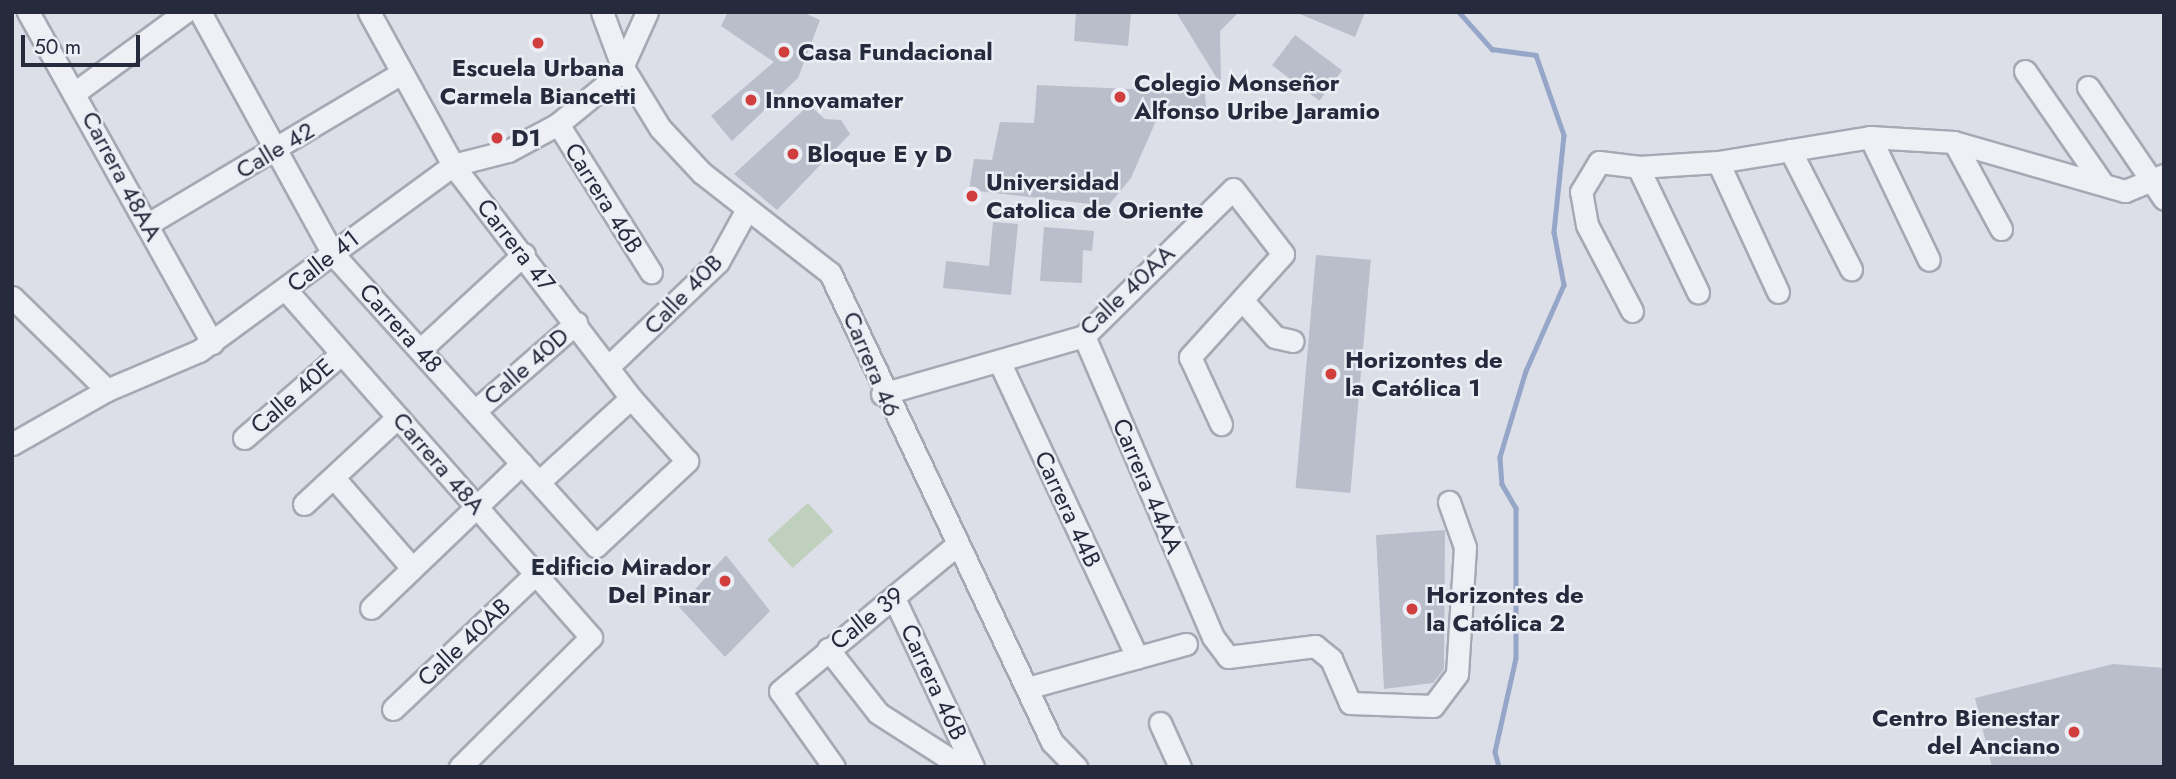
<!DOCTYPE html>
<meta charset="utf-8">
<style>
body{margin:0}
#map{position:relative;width:2176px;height:779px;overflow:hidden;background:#dcdfe7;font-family:Jost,sans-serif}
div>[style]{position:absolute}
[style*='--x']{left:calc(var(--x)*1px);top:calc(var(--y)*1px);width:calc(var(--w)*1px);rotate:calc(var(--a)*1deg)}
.green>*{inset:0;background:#bfd1bd;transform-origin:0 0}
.stream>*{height:4.5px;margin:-2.25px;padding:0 2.25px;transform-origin:2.25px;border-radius:2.25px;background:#96a6c8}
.building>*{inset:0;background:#babdca;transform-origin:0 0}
.roads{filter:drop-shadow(2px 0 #a5a9b4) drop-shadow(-2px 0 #a5a9b4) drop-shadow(0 2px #a5a9b4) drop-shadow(0 -2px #a5a9b4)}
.minor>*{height:21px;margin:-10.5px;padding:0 10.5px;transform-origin:10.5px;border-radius:10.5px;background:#eff0f5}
.dots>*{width:19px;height:19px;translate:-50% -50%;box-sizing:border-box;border:4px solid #eceef5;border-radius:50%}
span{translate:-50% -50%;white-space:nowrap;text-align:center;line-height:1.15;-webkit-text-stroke:5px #eceef5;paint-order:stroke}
.poi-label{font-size:24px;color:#262a3d;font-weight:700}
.left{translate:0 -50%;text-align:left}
.right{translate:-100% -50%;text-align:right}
.street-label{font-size:24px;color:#262a3d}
.frame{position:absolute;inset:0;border:14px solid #262a3d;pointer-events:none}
.scale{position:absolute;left:21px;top:35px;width:119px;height:32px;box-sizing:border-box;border:4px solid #262a3d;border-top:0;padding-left:9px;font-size:21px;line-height:24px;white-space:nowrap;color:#262a3d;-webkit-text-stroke:5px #eceef5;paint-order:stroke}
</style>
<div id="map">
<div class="green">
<div style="left:808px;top:503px;width:38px;height:55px;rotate:48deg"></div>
</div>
<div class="stream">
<div style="--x:1459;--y:12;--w:50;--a:48.3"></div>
<div style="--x:1492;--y:49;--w:44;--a:7.8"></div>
<div style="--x:1536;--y:55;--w:85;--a:70.7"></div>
<div style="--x:1564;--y:135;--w:98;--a:95.9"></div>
<div style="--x:1554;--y:232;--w:54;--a:79.3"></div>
<div style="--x:1564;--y:285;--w:94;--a:113.8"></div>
<div style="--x:1526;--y:371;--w:90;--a:106.8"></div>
<div style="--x:1500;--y:457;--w:27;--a:86"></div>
<div style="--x:1502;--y:484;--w:28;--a:60"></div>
<div style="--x:1516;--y:508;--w:150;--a:90"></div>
<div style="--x:1516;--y:658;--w:96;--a:102.6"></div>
<div style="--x:1495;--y:752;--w:16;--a:75"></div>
</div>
<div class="building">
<div style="clip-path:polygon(728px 12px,802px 12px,820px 20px,798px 78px,732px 141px,711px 116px,774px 62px,721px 26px)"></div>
<div style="clip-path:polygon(1076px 12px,1131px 12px,1128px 46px,1074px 41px)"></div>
<div style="clip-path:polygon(1176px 12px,1239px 12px,1220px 31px,1221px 85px)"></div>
<div style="clip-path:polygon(1295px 12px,1365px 12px,1355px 37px)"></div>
<div style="left:1295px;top:35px;width:59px;height:38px;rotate:37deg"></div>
<div style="clip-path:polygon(1154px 80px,1204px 84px,1207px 118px,1159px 114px,1131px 178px,1108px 206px,969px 190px,974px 159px,992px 160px,1000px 122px,1034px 123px,1037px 85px,1154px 90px)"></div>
<div style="clip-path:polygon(809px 105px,825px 119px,841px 120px,850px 134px,777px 210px,734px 174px)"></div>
<div style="clip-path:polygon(993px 222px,1018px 224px,1011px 295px,943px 288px,946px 261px,989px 266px)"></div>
<div style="clip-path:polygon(1044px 227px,1094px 231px,1092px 251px,1083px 250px,1082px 283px,1040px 281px)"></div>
<div style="left:1316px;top:255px;width:55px;height:234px;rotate:5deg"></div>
<div style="clip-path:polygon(1445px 530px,1444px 669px,1433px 683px,1384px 689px,1376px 535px)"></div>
<div style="clip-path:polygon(726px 555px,770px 611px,725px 657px,679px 607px)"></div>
<div style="clip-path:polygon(2113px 664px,2164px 668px,2164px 767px,1992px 767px,1975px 698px)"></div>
</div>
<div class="roads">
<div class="minor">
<div style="--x:28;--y:12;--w:379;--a:60.9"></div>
<div style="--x:200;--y:12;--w:276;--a:61.2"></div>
<div style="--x:333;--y:254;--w:393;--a:48"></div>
<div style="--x:596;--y:546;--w:125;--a:-43"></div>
<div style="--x:687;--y:461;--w:84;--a:-131.6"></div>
<div style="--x:631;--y:398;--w:293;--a:-127.4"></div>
<div style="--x:453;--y:165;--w:175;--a:-118.8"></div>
<div style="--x:602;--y:12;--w:58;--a:69.7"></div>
<div style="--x:622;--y:66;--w:73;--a:58.5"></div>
<div style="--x:660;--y:128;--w:62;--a:47"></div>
<div style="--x:702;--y:173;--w:162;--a:38"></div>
<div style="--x:830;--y:273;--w:519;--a:64.67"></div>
<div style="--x:1052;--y:742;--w:35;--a:46"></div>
<div style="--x:2025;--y:71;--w:137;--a:55.4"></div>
<div style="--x:2088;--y:87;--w:135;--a:55.8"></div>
<div style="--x:77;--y:91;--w:134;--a:-36.2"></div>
<div style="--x:558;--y:124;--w:175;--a:57.9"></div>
<div style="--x:1870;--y:137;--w:136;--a:64.4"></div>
<div style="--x:1954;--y:142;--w:99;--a:61.6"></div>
<div style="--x:1790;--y:150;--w:134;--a:62.9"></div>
<div style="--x:1718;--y:162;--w:143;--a:65.2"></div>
<div style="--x:1638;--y:167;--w:139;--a:64.4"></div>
<div style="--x:148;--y:224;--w:293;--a:-30.8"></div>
<div style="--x:286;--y:290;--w:462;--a:48.7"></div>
<div style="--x:591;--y:637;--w:185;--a:135.2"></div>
<div style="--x:12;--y:297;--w:133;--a:44.4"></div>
<div style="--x:1242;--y:300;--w:50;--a:48.3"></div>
<div style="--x:1275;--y:337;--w:18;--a:13"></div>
<div style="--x:1632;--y:311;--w:97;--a:-117.6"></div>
<div style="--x:1587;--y:225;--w:34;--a:-100"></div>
<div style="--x:1581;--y:192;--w:35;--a:-59"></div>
<div style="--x:1599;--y:162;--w:39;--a:7"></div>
<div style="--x:1638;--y:167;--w:80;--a:-3.6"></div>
<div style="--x:1718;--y:162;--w:154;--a:-9.3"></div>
<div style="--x:1870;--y:137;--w:84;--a:3.4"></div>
<div style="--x:1954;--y:142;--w:178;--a:16"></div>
<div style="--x:2125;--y:191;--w:42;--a:-22.3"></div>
<div style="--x:1084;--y:336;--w:327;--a:66.8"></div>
<div style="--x:1213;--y:637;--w:25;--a:53"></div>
<div style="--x:1228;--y:657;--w:88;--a:-7.2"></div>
<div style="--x:1315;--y:646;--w:21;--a:39"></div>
<div style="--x:1331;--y:659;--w:48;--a:66.6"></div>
<div style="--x:1350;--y:703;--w:83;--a:2.1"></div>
<div style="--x:1433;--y:706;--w:40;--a:-53"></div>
<div style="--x:1457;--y:674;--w:127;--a:-86.4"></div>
<div style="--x:1465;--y:547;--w:48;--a:-109.6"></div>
<div style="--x:421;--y:349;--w:140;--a:-42.7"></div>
<div style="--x:999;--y:361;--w:327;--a:65"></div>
<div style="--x:608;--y:367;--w:152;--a:-43.7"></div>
<div style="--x:718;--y:262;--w:58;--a:-61.2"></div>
<div style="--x:882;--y:394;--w:210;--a:-16"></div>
<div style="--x:1084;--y:336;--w:209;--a:-44.6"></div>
<div style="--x:1233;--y:189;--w:82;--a:52.4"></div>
<div style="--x:1283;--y:254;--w:139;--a:132.1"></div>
<div style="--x:1190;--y:357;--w:74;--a:65.2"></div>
<div style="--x:476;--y:410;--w:133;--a:-41"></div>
<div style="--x:244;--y:438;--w:128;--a:-40.9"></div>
<div style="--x:12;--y:444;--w:109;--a:-29.6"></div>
<div style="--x:107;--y:390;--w:100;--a:-23"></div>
<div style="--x:199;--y:351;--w:315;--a:-36.2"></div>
<div style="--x:453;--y:165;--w:57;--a:-14.3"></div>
<div style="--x:508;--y:151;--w:57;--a:-28.4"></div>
<div style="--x:558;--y:124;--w:79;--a:-39.3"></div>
<div style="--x:619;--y:74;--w:68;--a:-65.7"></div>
<div style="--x:334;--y:478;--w:119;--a:49.1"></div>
<div style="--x:540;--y:481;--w:123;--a:-42.4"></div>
<div style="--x:304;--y:504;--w:128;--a:-42.8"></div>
<div style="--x:894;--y:598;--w:187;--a:64.9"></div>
<div style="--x:371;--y:608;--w:209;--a:-43.8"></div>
<div style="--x:828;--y:649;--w:81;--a:52"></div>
<div style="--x:878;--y:713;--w:100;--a:32.7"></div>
<div style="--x:1027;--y:688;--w:165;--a:-15.5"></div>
<div style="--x:393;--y:709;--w:195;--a:-43.5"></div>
<div style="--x:1160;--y:723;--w:48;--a:65.6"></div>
<div style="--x:834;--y:767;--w:93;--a:-125.4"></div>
<div style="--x:780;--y:691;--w:227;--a:-39.6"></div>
</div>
</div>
<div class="dots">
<div style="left:538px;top:43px;background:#d03f3d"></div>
<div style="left:784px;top:52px;background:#d03f3d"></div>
<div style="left:1120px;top:97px;background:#d03f3d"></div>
<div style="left:751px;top:100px;background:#d03f3d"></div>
<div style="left:497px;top:138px;background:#d03f3d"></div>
<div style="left:793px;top:154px;background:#d03f3d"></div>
<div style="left:972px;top:196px;background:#d03f3d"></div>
<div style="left:1331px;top:374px;background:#d03f3d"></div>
<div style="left:725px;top:581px;background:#d03f3d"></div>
<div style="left:1412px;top:609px;background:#d03f3d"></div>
<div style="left:2074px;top:732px;background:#d03f3d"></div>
</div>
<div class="poi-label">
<span class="left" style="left:798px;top:52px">Casa Fundacional</span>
<span style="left:538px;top:82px">Escuela Urbana<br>Carmela Biancetti</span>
<span class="left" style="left:1134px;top:97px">Colegio Monseñor<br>Alfonso Uribe Jaramio</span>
<span class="left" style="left:765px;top:100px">Innovamater</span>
<span class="left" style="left:511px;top:138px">D1</span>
<span class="left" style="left:807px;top:154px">Bloque E y D</span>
<span class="left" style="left:986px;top:196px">Universidad<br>Catolica de Oriente</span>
<span class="left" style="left:1345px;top:374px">Horizontes de<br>la Católica 1</span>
<span class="right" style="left:711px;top:581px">Edificio Mirador<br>Del Pinar</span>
<span class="left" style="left:1426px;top:609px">Horizontes de<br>la Católica 2</span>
<span class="right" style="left:2060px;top:732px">Centro Bienestar<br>del Anciano</span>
</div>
<div class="street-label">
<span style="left:275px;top:150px;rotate:-31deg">Calle 42</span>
<span style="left:122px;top:176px;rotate:62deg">Carrera 48AA</span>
<span style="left:604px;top:198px;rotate:58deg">Carrera 46B</span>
<span style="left:516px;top:245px;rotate:52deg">Carrera 47</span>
<span style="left:323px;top:261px;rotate:-38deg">Calle 41</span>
<span style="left:1127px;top:290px;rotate:-43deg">Calle 40AA</span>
<span style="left:683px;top:294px;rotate:-46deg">Calle 40B</span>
<span style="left:401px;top:328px;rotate:48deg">Carrera 48</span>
<span style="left:872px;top:364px;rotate:67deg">Carrera 46</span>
<span style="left:526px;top:366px;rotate:-41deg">Calle 40D</span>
<span style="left:292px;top:396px;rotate:-41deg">Calle 40E</span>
<span style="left:439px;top:463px;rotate:49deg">Carrera 48A</span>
<span style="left:1148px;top:486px;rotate:67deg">Carrera 44AA</span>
<span style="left:1068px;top:509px;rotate:65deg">Carrera 44B</span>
<span style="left:867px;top:618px;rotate:-38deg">Calle 39</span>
<span style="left:464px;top:642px;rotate:-43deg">Calle 40AB</span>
<span style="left:934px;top:682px;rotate:65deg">Carrera 46B</span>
</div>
<div class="frame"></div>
<div class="scale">50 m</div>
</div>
